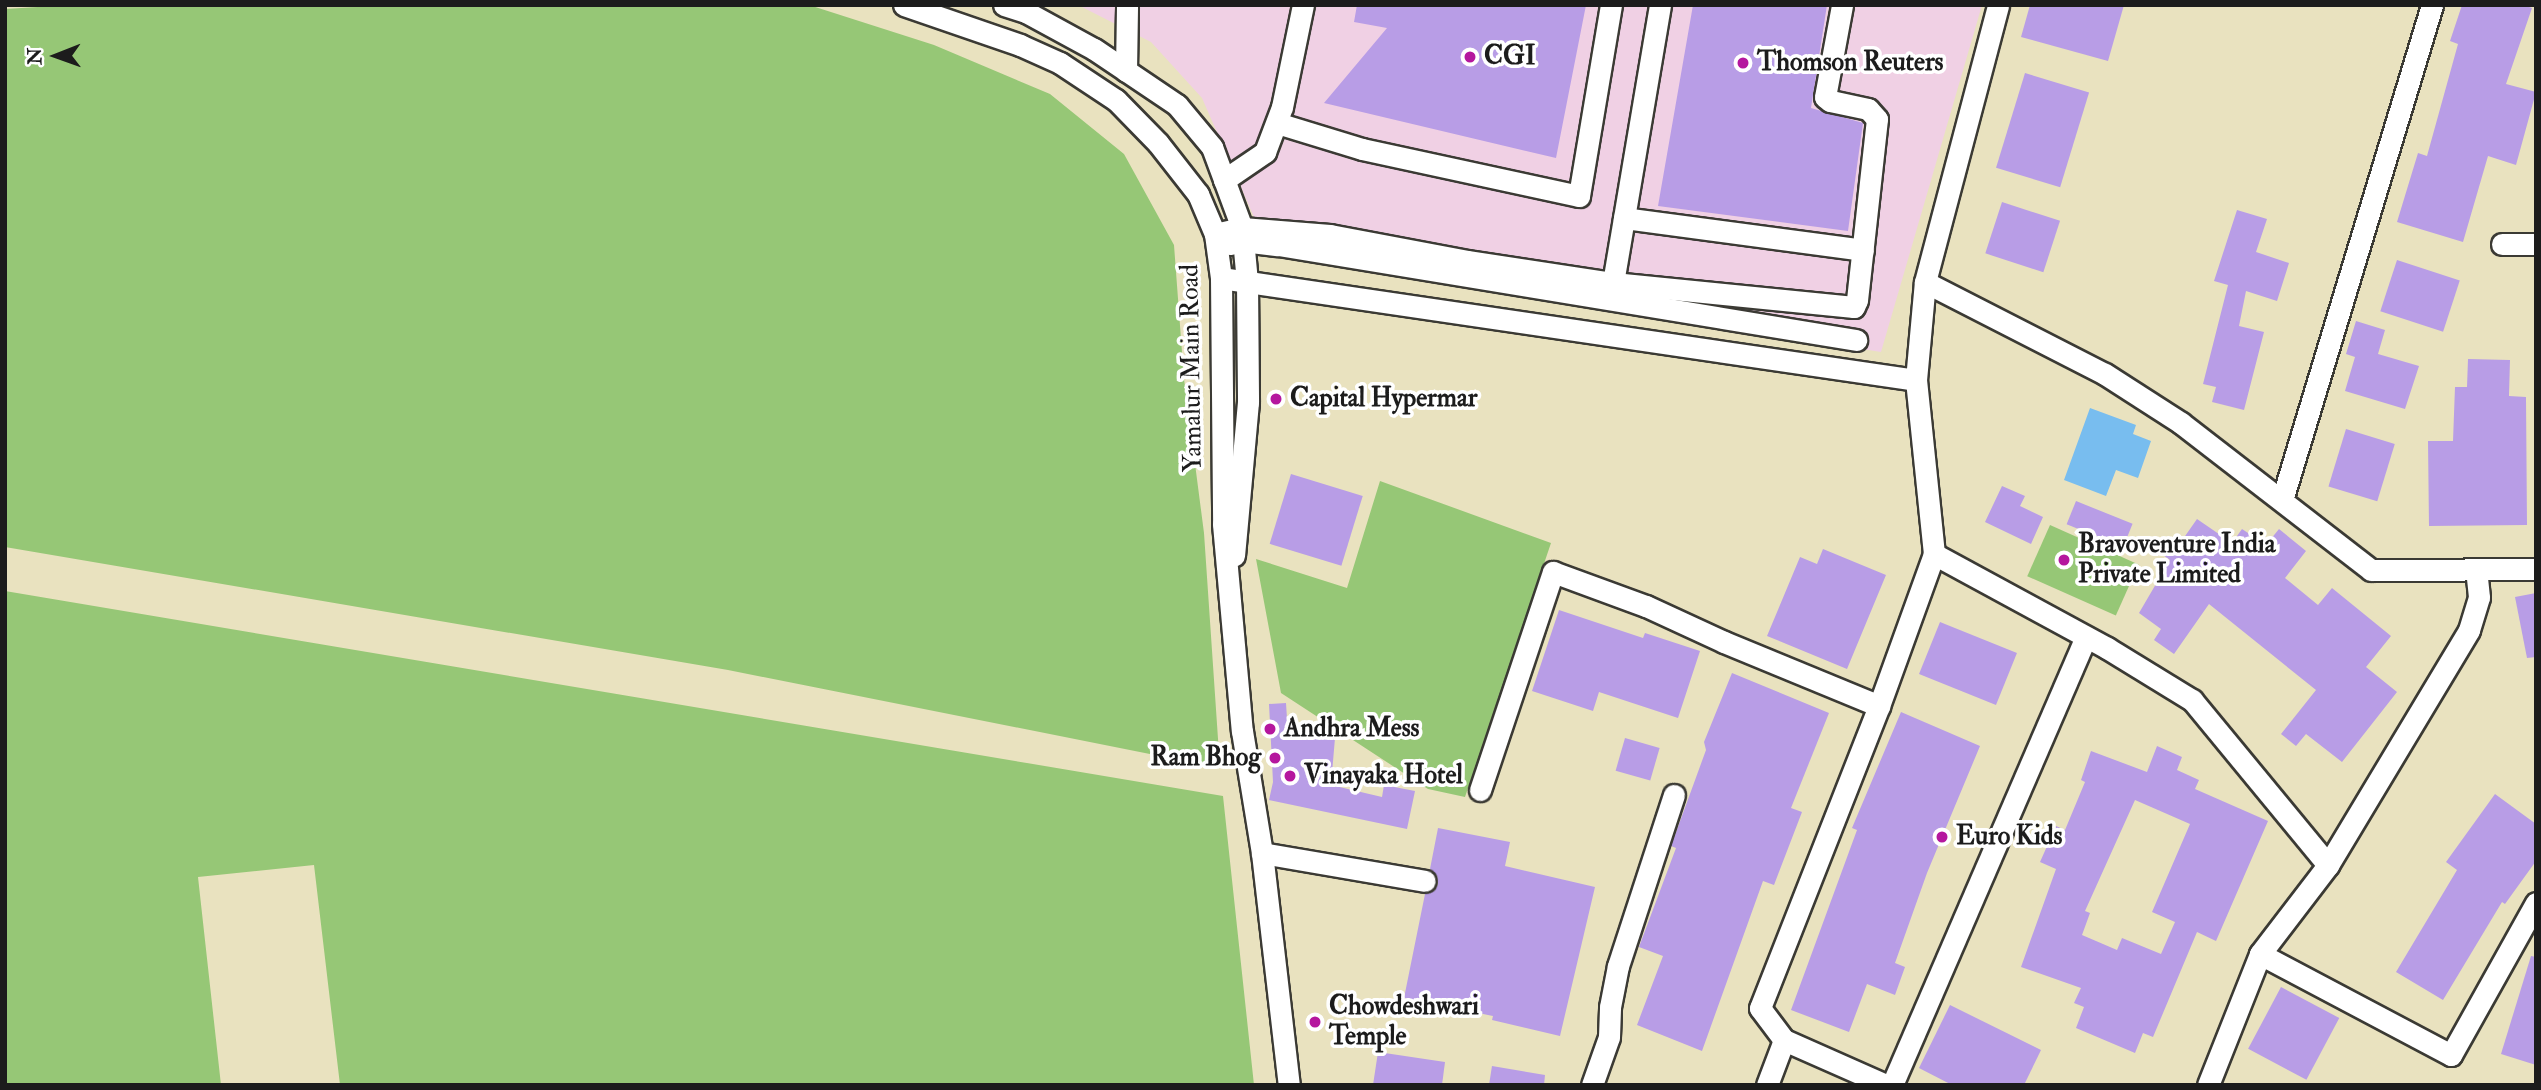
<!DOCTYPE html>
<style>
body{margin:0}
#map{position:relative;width:2541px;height:1090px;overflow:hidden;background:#e9e2bf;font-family:"IM FELL Double Pica",serif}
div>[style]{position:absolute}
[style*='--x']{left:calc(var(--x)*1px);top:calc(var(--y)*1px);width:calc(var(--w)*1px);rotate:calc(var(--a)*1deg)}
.built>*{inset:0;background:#f0d0e4}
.green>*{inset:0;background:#96c776;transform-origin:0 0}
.water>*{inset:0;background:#78bdef}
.building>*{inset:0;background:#b89de6;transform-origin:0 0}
.roads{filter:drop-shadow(2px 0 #3b3a34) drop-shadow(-2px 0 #3b3a34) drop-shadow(0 2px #3b3a34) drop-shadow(0 -2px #3b3a34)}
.minor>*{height:21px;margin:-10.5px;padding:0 10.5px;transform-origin:10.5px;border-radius:10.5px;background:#fff}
.dots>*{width:19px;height:19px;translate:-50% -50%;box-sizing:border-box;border:4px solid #fff;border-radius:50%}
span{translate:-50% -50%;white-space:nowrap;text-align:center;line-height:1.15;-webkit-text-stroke:7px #fff;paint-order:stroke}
.poi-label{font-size:26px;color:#1c1c1c;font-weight:700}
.left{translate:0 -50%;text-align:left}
.right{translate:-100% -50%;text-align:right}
.street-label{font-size:26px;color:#1c1c1c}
.frame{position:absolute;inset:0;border:7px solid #1c1c1c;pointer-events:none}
.north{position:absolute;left:21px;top:21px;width:70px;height:70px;-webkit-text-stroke:5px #fff;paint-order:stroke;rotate:269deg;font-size:19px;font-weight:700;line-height:28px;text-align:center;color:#1c1c1c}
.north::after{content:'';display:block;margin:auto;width:24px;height:32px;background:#1c1c1c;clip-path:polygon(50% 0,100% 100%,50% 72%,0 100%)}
</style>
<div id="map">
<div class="built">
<div style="clip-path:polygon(1078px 5px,1982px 5px,1881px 352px,1270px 254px,1202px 98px,1151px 42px)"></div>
</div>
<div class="green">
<div style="clip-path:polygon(70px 5px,809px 5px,934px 45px,1050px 94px,1124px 154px,1174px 245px,1184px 379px,1204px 533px,1220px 768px,728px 670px,5px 547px,5px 9px)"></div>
<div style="clip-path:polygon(1380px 481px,1551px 543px,1465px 797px,1428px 789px,1281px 693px,1256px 559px,1347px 588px)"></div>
<div style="left:2050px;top:525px;width:97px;height:56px;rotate:24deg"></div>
<div style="clip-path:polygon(5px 591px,1223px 796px,1254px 1085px,340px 1085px,314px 865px,198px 877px,221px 1085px,5px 1085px)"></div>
</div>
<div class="water">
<div style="clip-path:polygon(2090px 408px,2136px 425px,2133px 434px,2151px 441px,2138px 478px,2116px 470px,2106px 496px,2064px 480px)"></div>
</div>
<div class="building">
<div style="clip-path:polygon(1357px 5px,1586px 5px,1556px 158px,1324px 103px,1387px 28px,1354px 22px)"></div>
<div style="clip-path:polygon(1693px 5px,1827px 5px,1811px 108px,1863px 123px,1848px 231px,1658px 206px)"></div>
<div style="clip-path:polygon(2030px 5px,2124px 5px,2108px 61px,2021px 37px)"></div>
<div style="clip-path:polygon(2462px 5px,2523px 5px,2532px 8px,2506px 84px,2536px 92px,2516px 165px,2488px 156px,2463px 242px,2397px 222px,2418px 153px,2427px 156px,2458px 44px,2450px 41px)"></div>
<div style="left:2025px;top:73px;width:67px;height:99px;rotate:17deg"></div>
<div style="left:2002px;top:202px;width:61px;height:54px;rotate:18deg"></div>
<div style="clip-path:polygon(2237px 210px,2267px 219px,2256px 252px,2289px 263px,2277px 301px,2246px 291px,2239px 326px,2264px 332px,2244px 410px,2212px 402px,2216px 387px,2203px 384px,2228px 285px,2214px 281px)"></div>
<div style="left:2397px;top:260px;width:66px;height:54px;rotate:18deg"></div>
<div style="clip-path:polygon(2356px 321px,2385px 330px,2378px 354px,2419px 366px,2405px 409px,2345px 391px,2355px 357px,2346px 354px)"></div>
<div style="clip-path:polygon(2468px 359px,2510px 360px,2509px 396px,2526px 397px,2527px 525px,2429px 526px,2428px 441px,2453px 441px,2455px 387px,2467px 387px)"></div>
<div style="left:2346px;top:429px;width:51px;height:60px;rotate:17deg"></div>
<div style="left:1291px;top:474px;width:75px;height:73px;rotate:17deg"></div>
<div style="clip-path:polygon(2002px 486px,2025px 496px,2020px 506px,2043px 517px,2031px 544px,1985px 522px)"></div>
<div style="left:2076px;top:501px;width:61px;height:25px;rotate:22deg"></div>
<div style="clip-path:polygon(2197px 519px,2232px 543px,2242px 529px,2266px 545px,2279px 529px,2306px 551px,2285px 578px,2318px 605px,2332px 588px,2391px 636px,2366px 667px,2397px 692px,2342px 762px,2306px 734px,2296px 746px,2281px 734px,2316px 690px,2209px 604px,2174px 654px,2154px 640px,2161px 629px,2139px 613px,2170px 560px,2163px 555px,2177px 534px,2183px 539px)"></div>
<div style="clip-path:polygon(1823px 549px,1886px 575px,1847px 669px,1767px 636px,1800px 557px,1817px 564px)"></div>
<div style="clip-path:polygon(2536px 593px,2536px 657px,2527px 658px,2515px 597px)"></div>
<div style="clip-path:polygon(1559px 610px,1643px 638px,1645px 633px,1700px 651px,1678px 718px,1599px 692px,1593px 711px,1532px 691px)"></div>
<div style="left:1940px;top:622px;width:83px;height:56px;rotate:22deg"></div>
<div style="clip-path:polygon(1732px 673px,1829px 713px,1791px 808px,1802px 812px,1774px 885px,1763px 881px,1702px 1051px,1637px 1025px,1663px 956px,1639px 947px,1676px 848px,1671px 846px,1706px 750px,1704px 742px)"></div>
<div style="clip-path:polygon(1286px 703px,1288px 734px,1335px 738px,1331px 785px,1382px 797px,1384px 785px,1415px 791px,1407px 829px,1269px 800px,1273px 782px,1269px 704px)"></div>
<div style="clip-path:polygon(1901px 712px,1980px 746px,1927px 873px,1895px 963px,1905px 967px,1895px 995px,1867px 984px,1849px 1032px,1791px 1010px,1857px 830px,1852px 828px)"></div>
<div style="left:1625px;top:738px;width:36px;height:34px;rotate:16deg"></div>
<div style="clip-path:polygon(evenodd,2157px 746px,2182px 757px,2177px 770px,2199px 780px,2195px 789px,2268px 821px,2216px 941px,2197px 932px,2153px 1037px,2143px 1033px,2135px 1053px,2076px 1028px,2084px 1007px,2074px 1003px,2081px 988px,2021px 967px,2056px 869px,2040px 862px,2056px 826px,2065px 830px,2085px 782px,2081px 780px,2091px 751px,2147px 772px,2157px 746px,2135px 800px,2190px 824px,2152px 912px,2175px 922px,2161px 954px,2122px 938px,2117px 950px,2082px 935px,2090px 913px,2085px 911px,2135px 800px)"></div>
<div style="clip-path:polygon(2495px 794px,2536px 824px,2536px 861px,2505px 904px,2502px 902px,2443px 1000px,2396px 972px,2457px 870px,2446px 862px)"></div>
<div style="clip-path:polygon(1438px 828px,1510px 842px,1505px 866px,1595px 887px,1560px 1036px,1492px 1020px,1493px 1016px,1404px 998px,1425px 894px,1435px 890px,1438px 884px,1437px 876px,1430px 869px)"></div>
<div style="clip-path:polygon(2531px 956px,2536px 957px,2536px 1065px,2501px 1054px)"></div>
<div style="left:2281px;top:987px;width:66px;height:70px;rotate:28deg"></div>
<div style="clip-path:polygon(1950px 1005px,2041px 1050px,2024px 1085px,1952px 1085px,1919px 1068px)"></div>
<div style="clip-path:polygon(1378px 1052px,1445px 1062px,1442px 1085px,1373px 1085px)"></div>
<div style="clip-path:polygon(1492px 1066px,1545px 1075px,1544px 1085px,1489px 1085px)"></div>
</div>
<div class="roads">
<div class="minor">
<div style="--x:904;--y:5;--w:123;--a:19"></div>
<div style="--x:1020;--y:45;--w:44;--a:24.2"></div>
<div style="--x:1060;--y:63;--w:67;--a:33.5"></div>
<div style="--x:1116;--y:100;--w:60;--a:45.7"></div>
<div style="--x:1158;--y:143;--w:65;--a:51.9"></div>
<div style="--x:1198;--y:194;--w:43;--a:67"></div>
<div style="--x:1215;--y:234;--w:44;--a:82.2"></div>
<div style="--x:1221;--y:278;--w:246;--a:89.5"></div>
<div style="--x:1223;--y:524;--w:208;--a:84.8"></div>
<div style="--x:1242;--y:731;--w:124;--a:80.7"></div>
<div style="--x:1262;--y:853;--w:234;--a:83.4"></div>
<div style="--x:1004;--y:5;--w:23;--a:18"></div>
<div style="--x:1026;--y:12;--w:77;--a:28.6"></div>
<div style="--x:1094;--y:49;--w:100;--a:34"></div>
<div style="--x:1177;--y:105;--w:55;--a:50.2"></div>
<div style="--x:1212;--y:147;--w:86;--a:69.7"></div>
<div style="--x:1242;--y:228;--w:54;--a:84.7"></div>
<div style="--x:1247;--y:282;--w:120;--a:89.5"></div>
<div style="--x:1248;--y:402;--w:154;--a:95.2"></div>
<div style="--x:1126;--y:71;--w:66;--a:-89.1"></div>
<div style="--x:1277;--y:123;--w:89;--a:17"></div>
<div style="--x:1362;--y:149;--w:222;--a:12.2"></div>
<div style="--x:1579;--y:196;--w:194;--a:-80.5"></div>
<div style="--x:1224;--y:180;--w:50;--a:-34.3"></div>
<div style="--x:1265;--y:152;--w:48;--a:-69.3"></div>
<div style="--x:1282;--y:107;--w:104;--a:-78.4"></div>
<div style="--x:1624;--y:218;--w:241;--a:7.6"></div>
<div style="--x:1215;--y:234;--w:28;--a:-13"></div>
<div style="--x:1242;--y:228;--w:88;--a:4.5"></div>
<div style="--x:1330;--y:235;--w:139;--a:10.7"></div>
<div style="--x:1467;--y:261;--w:148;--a:8.6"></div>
<div style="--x:1613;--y:283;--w:242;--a:5.7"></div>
<div style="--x:1854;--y:307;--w:8;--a:-67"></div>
<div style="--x:1857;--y:300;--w:182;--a:-83.7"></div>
<div style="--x:1877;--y:119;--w:13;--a:-132"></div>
<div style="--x:1868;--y:109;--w:39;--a:-168"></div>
<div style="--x:1830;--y:101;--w:6;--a:-141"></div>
<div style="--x:1825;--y:97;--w:94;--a:-79.5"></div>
<div style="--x:1230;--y:244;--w:13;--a:-13"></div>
<div style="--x:1243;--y:241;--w:35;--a:7"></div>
<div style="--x:1278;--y:245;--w:586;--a:9.33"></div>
<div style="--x:2502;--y:244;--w:34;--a:0"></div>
<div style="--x:1221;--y:278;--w:702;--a:8.35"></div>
<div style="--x:1925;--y:282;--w:202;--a:27.1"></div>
<div style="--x:2105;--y:374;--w:90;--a:32.8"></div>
<div style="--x:2181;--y:423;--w:240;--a:37.7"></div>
<div style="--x:2371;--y:570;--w:165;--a:-0.3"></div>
<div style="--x:1613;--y:283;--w:282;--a:-80.4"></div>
<div style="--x:2282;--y:500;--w:517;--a:-73.14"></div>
<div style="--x:1934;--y:554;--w:197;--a:28.5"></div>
<div style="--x:2107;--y:648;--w:100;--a:31.5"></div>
<div style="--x:2192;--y:700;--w:214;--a:50.5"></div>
<div style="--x:1480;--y:790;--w:230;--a:-71.5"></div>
<div style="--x:1553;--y:572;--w:99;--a:20.1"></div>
<div style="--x:1646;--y:606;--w:86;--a:24.8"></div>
<div style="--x:1724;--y:642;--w:168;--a:22.4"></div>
<div style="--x:1262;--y:853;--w:165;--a:9.7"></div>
<div style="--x:2260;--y:954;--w:216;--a:27.9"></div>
<div style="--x:2451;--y:1055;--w:174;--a:-60.8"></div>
<div style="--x:1592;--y:1085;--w:51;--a:-70.5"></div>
<div style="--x:1609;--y:1037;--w:30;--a:-88"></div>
<div style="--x:1610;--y:1007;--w:42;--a:-79"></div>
<div style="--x:1618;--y:966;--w:180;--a:-71.9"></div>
<div style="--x:1767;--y:1085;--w:48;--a:-69.3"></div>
<div style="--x:1886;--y:1085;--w:111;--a:-156.2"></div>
<div style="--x:1784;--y:1040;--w:40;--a:-127"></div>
<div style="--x:1760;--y:1008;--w:325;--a:-68.5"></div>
<div style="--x:1879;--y:706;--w:162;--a:-70.1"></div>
<div style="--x:1934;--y:554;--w:175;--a:-95.9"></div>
<div style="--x:1916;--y:380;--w:98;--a:-84.8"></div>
<div style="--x:1925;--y:282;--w:286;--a:-75.2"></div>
<div style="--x:1892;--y:1085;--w:488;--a:-66.6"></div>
<div style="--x:2208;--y:1085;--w:141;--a:-68.3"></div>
<div style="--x:2260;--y:954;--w:112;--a:-52.6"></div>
<div style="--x:2328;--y:865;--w:274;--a:-59"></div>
<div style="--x:2469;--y:630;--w:34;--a:-73"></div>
<div style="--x:2479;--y:597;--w:27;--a:-96"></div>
</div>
</div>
<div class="dots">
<div style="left:1470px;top:57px;background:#b5179e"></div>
<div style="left:1743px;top:63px;background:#b5179e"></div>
<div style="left:1276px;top:399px;background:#b5179e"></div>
<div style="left:2064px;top:560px;background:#b5179e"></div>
<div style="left:1270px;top:729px;background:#b5179e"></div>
<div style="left:1275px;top:758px;background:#b5179e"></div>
<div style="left:1290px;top:776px;background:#b5179e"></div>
<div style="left:1942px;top:837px;background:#b5179e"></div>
<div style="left:1315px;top:1022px;background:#b5179e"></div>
</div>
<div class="poi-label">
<span class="left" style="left:1484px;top:57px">CGI</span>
<span class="left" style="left:1757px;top:63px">Thomson Reuters</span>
<span class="left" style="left:1290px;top:399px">Capital Hypermar</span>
<span class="left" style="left:2078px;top:560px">Bravoventure India<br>Private Limited</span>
<span class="left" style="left:1284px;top:729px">Andhra Mess</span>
<span class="right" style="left:1261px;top:758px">Ram Bhog</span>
<span class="left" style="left:1304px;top:776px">Vinayaka Hotel</span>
<span class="left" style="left:1956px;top:837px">Euro Kids</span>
<span class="left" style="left:1329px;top:1022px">Chowdeshwari<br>Temple</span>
</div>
<div class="street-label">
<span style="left:1192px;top:368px;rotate:-91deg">Yamalur Main Road</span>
</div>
<div class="frame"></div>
<div class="north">N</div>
</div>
